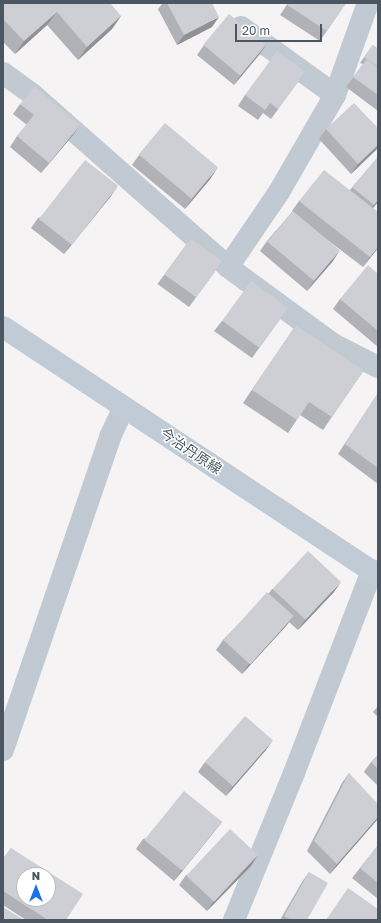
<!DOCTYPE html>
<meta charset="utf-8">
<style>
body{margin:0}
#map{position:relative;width:381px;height:923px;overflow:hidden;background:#f5f3f3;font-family:"Golos Text","Noto Sans JP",sans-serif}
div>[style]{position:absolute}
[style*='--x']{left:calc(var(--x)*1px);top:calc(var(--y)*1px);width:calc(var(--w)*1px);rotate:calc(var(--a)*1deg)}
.street>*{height:22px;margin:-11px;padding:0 11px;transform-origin:11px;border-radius:11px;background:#c1cad2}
.secondary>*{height:22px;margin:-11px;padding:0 11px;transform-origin:11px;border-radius:11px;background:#c1cbd6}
.wall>*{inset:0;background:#b0b2b7;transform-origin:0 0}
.shaded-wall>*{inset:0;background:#909195}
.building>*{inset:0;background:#cdcfd5;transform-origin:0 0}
span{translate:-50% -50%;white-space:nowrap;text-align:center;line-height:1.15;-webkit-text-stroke:3px #fff;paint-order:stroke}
.street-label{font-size:14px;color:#4a5661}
.frame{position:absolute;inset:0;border:4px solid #4a5661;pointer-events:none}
.north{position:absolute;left:16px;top:867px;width:40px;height:40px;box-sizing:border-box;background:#fff;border:1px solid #b7bbc0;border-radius:50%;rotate:0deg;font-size:11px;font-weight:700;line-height:16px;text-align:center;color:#4a5661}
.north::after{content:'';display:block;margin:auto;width:14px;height:18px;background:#1a73e8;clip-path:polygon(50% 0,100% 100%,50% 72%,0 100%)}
.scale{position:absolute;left:235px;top:24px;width:87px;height:18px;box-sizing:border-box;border:2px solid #4a5661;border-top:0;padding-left:5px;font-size:12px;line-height:14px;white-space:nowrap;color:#4a5661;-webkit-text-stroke:3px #fff;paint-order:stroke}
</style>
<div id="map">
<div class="street">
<div style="--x:241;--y:27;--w:116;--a:35.9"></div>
<div style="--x:3;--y:73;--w:36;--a:36"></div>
<div style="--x:32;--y:94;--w:261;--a:41.4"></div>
<div style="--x:228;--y:267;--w:130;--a:36.3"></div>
<div style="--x:333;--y:344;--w:51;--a:27.1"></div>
<div style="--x:228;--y:267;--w:91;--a:-55.8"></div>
<div style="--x:279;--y:192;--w:112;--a:-60"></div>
<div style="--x:335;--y:95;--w:98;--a:-70.3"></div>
<div style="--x:3;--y:750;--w:331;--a:-71.1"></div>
<div style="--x:110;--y:437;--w:33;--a:-65"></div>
<div style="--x:234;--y:920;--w:159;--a:-67.8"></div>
<div style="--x:294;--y:773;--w:217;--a:-68.9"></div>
</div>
<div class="secondary">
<div style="--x:3;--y:327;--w:450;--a:33.5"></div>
</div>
<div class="wall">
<div style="clip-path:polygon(3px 3px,121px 16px,112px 29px,78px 60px,47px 25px,15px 54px,3px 42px)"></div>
<div style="clip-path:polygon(163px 3px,212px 3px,212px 27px,177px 45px,158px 9px)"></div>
<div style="clip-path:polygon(288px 3px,346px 3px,320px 41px,280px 15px)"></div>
<div style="clip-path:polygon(204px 45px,266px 45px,259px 55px,234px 85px,197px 55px)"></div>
<div style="clip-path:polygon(373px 45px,378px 49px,378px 111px,346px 87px,363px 64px,360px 63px)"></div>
<div style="clip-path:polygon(305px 72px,271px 119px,263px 113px,258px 120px,238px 106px,245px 95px)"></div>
<div style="clip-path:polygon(20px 104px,73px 135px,41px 173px,10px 147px,17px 136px,27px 125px,13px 114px)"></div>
<div style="clip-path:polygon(378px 128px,378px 148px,351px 174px,319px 139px,326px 129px)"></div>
<div style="clip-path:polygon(139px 155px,211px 178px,185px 209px,132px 165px)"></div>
<div style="clip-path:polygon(378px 157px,378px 202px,373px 208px,378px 248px,363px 267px,321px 235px,333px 261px,307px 291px,260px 251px,267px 241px,292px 212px,292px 211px,299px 201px,350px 190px)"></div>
<div style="clip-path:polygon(111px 196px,64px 254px,31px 228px,38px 218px)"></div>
<div style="left:191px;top:238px;width:39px;height:57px;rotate:36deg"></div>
<div style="clip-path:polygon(378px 274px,378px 347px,333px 309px,340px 299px)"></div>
<div style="clip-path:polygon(288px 308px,252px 358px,214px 331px,222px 321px)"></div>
<div style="clip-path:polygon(296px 325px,364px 370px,323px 430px,300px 415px,288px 433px,243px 403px)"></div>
<div style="clip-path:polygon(378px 393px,378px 484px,338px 454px)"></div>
<div style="clip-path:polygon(272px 589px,334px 592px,298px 630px,289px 622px,286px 626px,242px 674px,216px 650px,223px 640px,269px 593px)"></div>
<div style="clip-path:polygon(378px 706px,378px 717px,373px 712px)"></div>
<div style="clip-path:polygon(266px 750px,226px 796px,198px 772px,205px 762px)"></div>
<div style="clip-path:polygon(378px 755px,378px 786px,364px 772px,371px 762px)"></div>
<div style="clip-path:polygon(349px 773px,378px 817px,378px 819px,330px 874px,307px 851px,342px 783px)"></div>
<div style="clip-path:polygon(222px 822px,214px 832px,174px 881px,136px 849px,143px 839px)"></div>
<div style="clip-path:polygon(378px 845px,378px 899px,352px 878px,360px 868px)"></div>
<div style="clip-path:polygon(11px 848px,66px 920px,26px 920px,3px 905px,3px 859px)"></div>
<div style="clip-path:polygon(251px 866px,207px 911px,179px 885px,186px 875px)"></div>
<div style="clip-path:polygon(309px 872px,307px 920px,280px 920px,302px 882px)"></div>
</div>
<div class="shaded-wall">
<div style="clip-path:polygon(57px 12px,47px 25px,15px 54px,24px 41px)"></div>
<div style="clip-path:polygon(121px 16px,112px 29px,78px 60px,87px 47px)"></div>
<div style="clip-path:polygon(219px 17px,212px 27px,177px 45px,184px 35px)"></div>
<div style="clip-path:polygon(266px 45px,259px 55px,234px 85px,241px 75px)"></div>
<div style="clip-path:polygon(80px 125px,73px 135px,41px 173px,49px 163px)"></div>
<div style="clip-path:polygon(378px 145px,378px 148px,351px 174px,358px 164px)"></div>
<div style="clip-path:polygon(218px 167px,211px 178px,185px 209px,192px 199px)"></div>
<div style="clip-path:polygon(118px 186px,111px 196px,64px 254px,71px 244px)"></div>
<div style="clip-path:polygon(378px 200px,378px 202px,367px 215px,374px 205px)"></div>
<div style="clip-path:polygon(378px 247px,378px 248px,363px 267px,370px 257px)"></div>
<div style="clip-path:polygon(340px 250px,333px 261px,307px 291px,314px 281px)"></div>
<div style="clip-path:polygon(341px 582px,334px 592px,298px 630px,305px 620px)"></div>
<div style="clip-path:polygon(294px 616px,286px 626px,242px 674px,249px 664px)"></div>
<div style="clip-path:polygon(273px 740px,266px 750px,226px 796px,233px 786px)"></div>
<div style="clip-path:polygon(378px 817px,378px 819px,377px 820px,330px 874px,337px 864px)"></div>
<div style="clip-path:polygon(222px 822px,214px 832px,174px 881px,181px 871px)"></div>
<div style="clip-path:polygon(258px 855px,251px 866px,207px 911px,214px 901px)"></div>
</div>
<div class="building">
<div style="clip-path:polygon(3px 3px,110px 3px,121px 16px,87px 47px,57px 12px,24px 41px,4px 20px,3px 21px)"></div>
<div style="clip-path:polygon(167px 3px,212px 3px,219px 17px,184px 35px)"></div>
<div style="clip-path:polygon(288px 3px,346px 3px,327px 31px,287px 5px)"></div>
<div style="left:229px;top:14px;width:48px;height:40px;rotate:40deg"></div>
<div style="clip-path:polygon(373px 45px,378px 49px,378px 67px,364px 57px)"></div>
<div style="clip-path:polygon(277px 51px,305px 72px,278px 109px,270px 103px,265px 110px,245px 95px)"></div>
<div style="clip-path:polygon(367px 59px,378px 68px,378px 95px,353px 77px)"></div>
<div style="clip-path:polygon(35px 87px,80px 125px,49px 163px,17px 136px,34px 115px,20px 104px)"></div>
<div style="clip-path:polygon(354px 103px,378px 128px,378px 145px,358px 164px,326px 129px)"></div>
<div style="left:165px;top:123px;width:69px;height:41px;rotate:40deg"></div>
<div style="clip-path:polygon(378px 157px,378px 200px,374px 205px,352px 187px)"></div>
<div style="left:85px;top:160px;width:42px;height:75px;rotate:38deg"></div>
<div style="clip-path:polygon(324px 170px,378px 212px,378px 247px,370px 257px,299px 201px)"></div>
<div style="left:293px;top:211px;width:61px;height:40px;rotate:40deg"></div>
<div style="left:191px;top:238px;width:39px;height:45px;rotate:36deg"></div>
<div style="clip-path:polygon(368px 265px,378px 274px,378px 331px,340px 299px)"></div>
<div style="left:251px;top:281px;width:46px;height:49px;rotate:36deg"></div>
<div style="clip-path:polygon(296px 325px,364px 370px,332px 417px,309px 402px,297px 420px,252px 390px)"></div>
<div style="clip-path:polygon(378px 393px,378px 468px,345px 444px)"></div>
<div style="left:308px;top:551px;width:45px;height:52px;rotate:43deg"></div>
<div style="left:267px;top:592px;width:36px;height:65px;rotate:42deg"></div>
<div style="left:245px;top:716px;width:37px;height:61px;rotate:41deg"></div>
<div style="clip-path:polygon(378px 755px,378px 769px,371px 762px)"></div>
<div style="clip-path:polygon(349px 773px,378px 804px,378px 817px,337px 864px,314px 841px)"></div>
<div style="left:184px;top:791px;width:49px;height:63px;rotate:39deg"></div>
<div style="left:230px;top:829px;width:38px;height:64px;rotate:43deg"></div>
<div style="clip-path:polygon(378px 845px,378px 883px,360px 868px)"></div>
<div style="clip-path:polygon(evenodd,11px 848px,83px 894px,66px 920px,48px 920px,3px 891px,3px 860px,11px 848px,24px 875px,48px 875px,48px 899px,24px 899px,24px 875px)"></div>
<div style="clip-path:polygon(309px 872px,328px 883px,307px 920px,291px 920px,284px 916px)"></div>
<div style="clip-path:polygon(348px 888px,378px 909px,378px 920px,326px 920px)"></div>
<div style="clip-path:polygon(3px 907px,24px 920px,3px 920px)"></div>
</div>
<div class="street-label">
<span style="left:191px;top:451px;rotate:34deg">今治丹原線</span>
</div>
<div class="frame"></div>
<div class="north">N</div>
<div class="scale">20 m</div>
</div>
